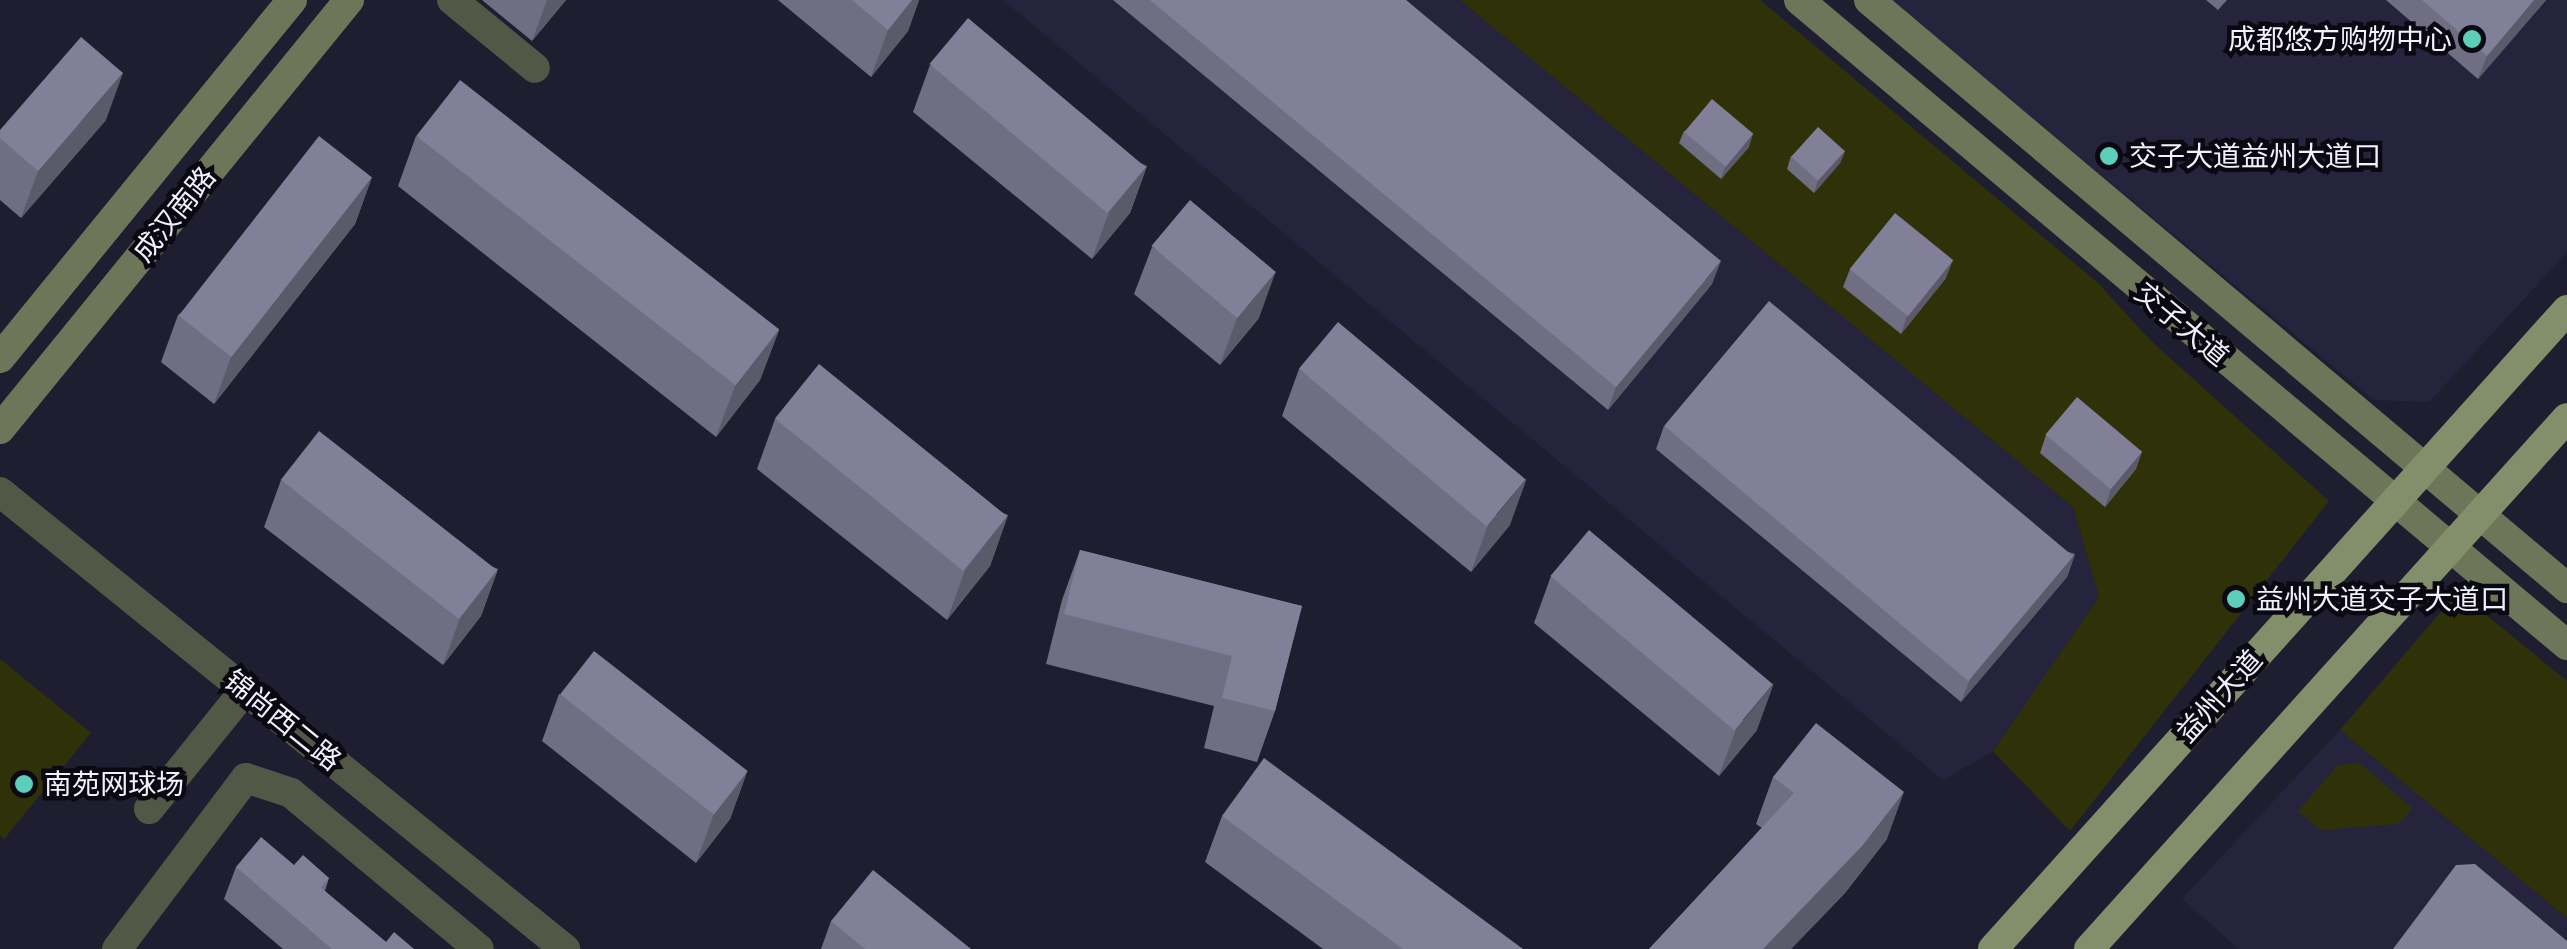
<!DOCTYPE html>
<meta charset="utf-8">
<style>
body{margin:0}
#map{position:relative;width:2567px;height:949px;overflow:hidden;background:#1f1e31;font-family:"PT Sans","Noto Sans SC",sans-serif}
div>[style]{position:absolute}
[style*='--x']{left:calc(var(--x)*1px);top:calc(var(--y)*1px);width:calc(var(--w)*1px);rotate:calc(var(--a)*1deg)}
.built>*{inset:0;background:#26243d}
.green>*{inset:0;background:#2f3209}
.minor>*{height:30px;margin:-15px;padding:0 15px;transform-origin:15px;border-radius:15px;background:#525746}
.tertiary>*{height:30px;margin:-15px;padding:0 15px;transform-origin:15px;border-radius:15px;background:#525746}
.secondary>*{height:30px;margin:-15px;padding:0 15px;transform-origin:15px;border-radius:15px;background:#6e765a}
.primary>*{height:30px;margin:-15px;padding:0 15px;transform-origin:15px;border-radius:15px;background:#838e6a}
.wall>*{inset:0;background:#6f6e83}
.shaded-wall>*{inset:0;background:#5a5a6a}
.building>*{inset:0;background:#818098;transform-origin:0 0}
.dots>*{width:28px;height:28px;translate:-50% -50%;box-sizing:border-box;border:5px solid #0a0911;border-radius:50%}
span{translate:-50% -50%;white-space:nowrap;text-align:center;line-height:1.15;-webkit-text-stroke:9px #0a0911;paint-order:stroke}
.poi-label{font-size:28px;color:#f1f1fe}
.right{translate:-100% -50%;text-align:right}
.left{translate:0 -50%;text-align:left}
.street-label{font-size:28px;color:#f1f1fe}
</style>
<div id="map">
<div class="built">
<div style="clip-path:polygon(1003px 0,1460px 0,2073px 507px,2099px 597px,1993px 751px,1943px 780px)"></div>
<div style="clip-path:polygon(1889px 0,2567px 0,2567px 252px,2429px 402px,2374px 400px)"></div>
<div style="clip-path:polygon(2340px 730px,2567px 918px,2567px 949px,2239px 949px,2182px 899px)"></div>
</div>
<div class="green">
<div style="clip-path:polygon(1460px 0,1760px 0,2098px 283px,2151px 341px,2329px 501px,2070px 831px,1993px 751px,2099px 597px,2073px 507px)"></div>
<div style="clip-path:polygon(2458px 592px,2567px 681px,2567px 918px,2340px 730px)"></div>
<div style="clip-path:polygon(0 659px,91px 733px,4px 839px,0 835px)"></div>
<div style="clip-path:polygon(2360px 763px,2412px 808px,2399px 824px,2320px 830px,2298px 811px,2338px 765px)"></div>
</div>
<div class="minor">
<div style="--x:452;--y:0;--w:107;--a:39.3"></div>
<div style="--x:149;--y:809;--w:153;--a:-51.1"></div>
<div style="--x:117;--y:949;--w:214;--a:-53"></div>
<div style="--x:246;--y:778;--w:47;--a:18.4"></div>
<div style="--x:291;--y:793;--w:244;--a:39.7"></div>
</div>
<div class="tertiary">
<div style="--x:0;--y:492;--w:727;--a:38.97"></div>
</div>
<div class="secondary">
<div style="--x:1799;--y:0;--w:1003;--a:40.03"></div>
<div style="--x:1869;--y:0;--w:913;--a:40.11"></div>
<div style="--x:0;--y:358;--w:462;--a:-50.8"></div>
<div style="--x:0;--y:429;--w:553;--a:-50.87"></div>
</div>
<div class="primary">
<div style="--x:1993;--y:949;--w:859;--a:-48.07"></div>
<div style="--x:2089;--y:949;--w:714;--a:-48.01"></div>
</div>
<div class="wall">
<div style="clip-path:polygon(482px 0,566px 0,532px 41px)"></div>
<div style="clip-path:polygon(778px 0,919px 0,908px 31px,871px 77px)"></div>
<div style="clip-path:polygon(1113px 0,1406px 0,1712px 284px,1608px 410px)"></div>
<div style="clip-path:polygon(2206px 0,2227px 0,2218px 10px)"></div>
<div style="clip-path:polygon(2386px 0,2546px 0,2478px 79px)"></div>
<div style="clip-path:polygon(930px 65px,1147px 166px,1130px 213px,1092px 259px,913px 112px)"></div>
<div style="clip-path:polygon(106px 120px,21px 218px,0 200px,0 130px)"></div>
<div style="clip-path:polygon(1684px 131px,1749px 147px,1721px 179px,1679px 143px)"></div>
<div style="clip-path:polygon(416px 136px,779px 330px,760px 380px,716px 437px,398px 186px)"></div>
<div style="clip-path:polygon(1845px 151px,1840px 163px,1814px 193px,1787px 169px,1791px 156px)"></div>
<div style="clip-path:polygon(372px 177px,355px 224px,214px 404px,161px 362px,178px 315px)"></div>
<div style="clip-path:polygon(1152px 247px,1259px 318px,1220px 365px,1134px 294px)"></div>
<div style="clip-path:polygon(1850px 269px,1946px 278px,1901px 334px,1843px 287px)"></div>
<div style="clip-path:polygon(1299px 369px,1510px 525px,1471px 572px,1282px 416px)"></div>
<div style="clip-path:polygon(775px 419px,1008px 515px,990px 566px,947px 620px,757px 469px)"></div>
<div style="clip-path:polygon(1664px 426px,2075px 554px,2067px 577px,1961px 702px,1656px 449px)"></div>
<div style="clip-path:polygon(2046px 435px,2142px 451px,2136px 469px,2105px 507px,2040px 453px)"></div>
<div style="clip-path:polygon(281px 480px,498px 569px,481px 616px,443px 665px,264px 527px)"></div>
<div style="clip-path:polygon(1080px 550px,1302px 606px,1275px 711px,1257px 762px,1204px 748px,1214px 706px,1046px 664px,1062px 600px)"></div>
<div style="clip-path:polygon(1551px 576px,1757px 730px,1719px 776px,1534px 623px)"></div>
<div style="clip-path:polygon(559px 694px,747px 772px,730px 819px,696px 863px,542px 741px)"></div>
<div style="clip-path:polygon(1773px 777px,1887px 839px,1845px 893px,1791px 949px,1649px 949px,1762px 828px,1756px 824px)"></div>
<div style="clip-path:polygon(1222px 816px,1523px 949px,1323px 949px,1205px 862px)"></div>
<div style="clip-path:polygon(294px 865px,329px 878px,325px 891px,386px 942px,414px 949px,283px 949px,224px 899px,236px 867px)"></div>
<div style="clip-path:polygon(831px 921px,971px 949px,821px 949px)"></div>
</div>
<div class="shaded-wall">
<div style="clip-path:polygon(547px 0,566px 0,532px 41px)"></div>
<div style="clip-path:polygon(912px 0,919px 0,908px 31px,871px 77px,888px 30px)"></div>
<div style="clip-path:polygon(2534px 0,2546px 0,2478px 79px,2487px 56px)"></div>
<div style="clip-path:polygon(123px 73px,106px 120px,21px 218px,38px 171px)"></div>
<div style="clip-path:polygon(1753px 134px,1749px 147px,1721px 179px,1725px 167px)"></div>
<div style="clip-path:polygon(1845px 151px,1840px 163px,1814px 193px,1818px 180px)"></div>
<div style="clip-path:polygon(1147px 166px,1130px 213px,1092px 259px,1109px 212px)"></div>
<div style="clip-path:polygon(372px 177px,355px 224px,214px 404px,231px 357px)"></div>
<div style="clip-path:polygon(1953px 260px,1946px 278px,1901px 334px,1907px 316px)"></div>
<div style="clip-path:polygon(1721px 261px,1712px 284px,1608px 410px,1616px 387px)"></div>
<div style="clip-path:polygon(1276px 271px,1259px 318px,1220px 365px,1237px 318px)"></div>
<div style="clip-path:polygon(779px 330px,760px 380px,716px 437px,735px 386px)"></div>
<div style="clip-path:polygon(2142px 451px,2136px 469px,2105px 507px,2111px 488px)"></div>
<div style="clip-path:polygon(1527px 478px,1510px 525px,1471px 572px,1488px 525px)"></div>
<div style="clip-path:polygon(1008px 515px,990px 566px,947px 620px,965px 570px)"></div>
<div style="clip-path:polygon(2075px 554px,2067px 577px,1961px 702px,1970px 679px)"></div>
<div style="clip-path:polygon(498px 569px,481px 616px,443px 665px,460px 618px)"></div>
<div style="clip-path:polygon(1774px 683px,1757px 730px,1719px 776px,1736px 729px)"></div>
<div style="clip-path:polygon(747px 772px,730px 819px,696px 863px,713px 816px)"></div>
<div style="clip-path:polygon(1904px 792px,1887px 839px,1845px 893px,1791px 949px,1763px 949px)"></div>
</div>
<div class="building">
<div style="clip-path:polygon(852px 0,912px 0,888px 30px)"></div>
<div style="clip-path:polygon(1150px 0,1406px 0,1721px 261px,1616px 387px)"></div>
<div style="clip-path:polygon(2422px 0,2534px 0,2487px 56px)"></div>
<div style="left:968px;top:18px;width:232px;height:60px;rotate:40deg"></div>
<div style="clip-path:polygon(81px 37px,123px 73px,38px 171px,0 138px,0 130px)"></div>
<div style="left:460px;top:80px;width:405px;height:71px;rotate:38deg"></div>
<div style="left:1712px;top:99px;width:54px;height:43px;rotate:40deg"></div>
<div style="left:1818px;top:127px;width:36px;height:40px;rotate:42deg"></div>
<div style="left:319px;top:136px;width:67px;height:228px;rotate:38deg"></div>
<div style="left:1190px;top:200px;width:112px;height:60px;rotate:40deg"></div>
<div style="left:1895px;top:213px;width:75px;height:72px;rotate:39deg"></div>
<div style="left:1769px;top:301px;width:397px;height:163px;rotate:40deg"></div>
<div style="left:1338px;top:322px;width:245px;height:61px;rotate:40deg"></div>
<div style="left:819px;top:364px;width:242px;height:70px;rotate:39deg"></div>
<div style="left:2077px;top:397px;width:85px;height:49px;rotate:40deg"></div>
<div style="left:319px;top:431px;width:226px;height:62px;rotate:38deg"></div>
<div style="left:1589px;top:530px;width:240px;height:60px;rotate:40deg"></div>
<div style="clip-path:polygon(1080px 550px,1302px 606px,1275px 711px,1222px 698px,1232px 656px,1064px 614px)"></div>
<div style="left:594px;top:651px;width:195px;height:55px;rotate:38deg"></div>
<div style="clip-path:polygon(1816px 723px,1904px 792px,1862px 846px,1763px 949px,1649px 949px,1794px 793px,1773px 777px)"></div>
<div style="clip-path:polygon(1264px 758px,1523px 949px,1403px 949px,1222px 816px)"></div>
<div style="clip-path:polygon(261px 837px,294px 865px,303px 855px,329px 878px,321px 888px,386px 942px,394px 932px,414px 949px,332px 949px,236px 867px)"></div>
<div style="clip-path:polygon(2475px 864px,2567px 941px,2567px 949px,2393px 949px,2456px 865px)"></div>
<div style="clip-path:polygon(873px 870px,971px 949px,865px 949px,831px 921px)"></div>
</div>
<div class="dots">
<div style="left:2472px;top:39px;background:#5cceba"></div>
<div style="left:2109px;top:156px;background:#5cceba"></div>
<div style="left:2236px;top:599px;background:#5cceba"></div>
<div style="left:24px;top:784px;background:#5cceba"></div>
</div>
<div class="poi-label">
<span class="right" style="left:2452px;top:39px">成都悠方购物中心</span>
<span class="left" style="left:2129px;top:156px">交子大道益州大道口</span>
<span class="left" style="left:2256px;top:599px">益州大道交子大道口</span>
<span class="left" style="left:44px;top:784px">南苑网球场</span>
</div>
<div class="street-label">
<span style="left:174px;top:214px;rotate:-51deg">成汉南路</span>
<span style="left:2182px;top:324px;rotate:40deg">交子大道</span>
<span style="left:2219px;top:696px;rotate:-48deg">益州大道</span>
<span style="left:283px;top:720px;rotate:39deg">锦尚西二路</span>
</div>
</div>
